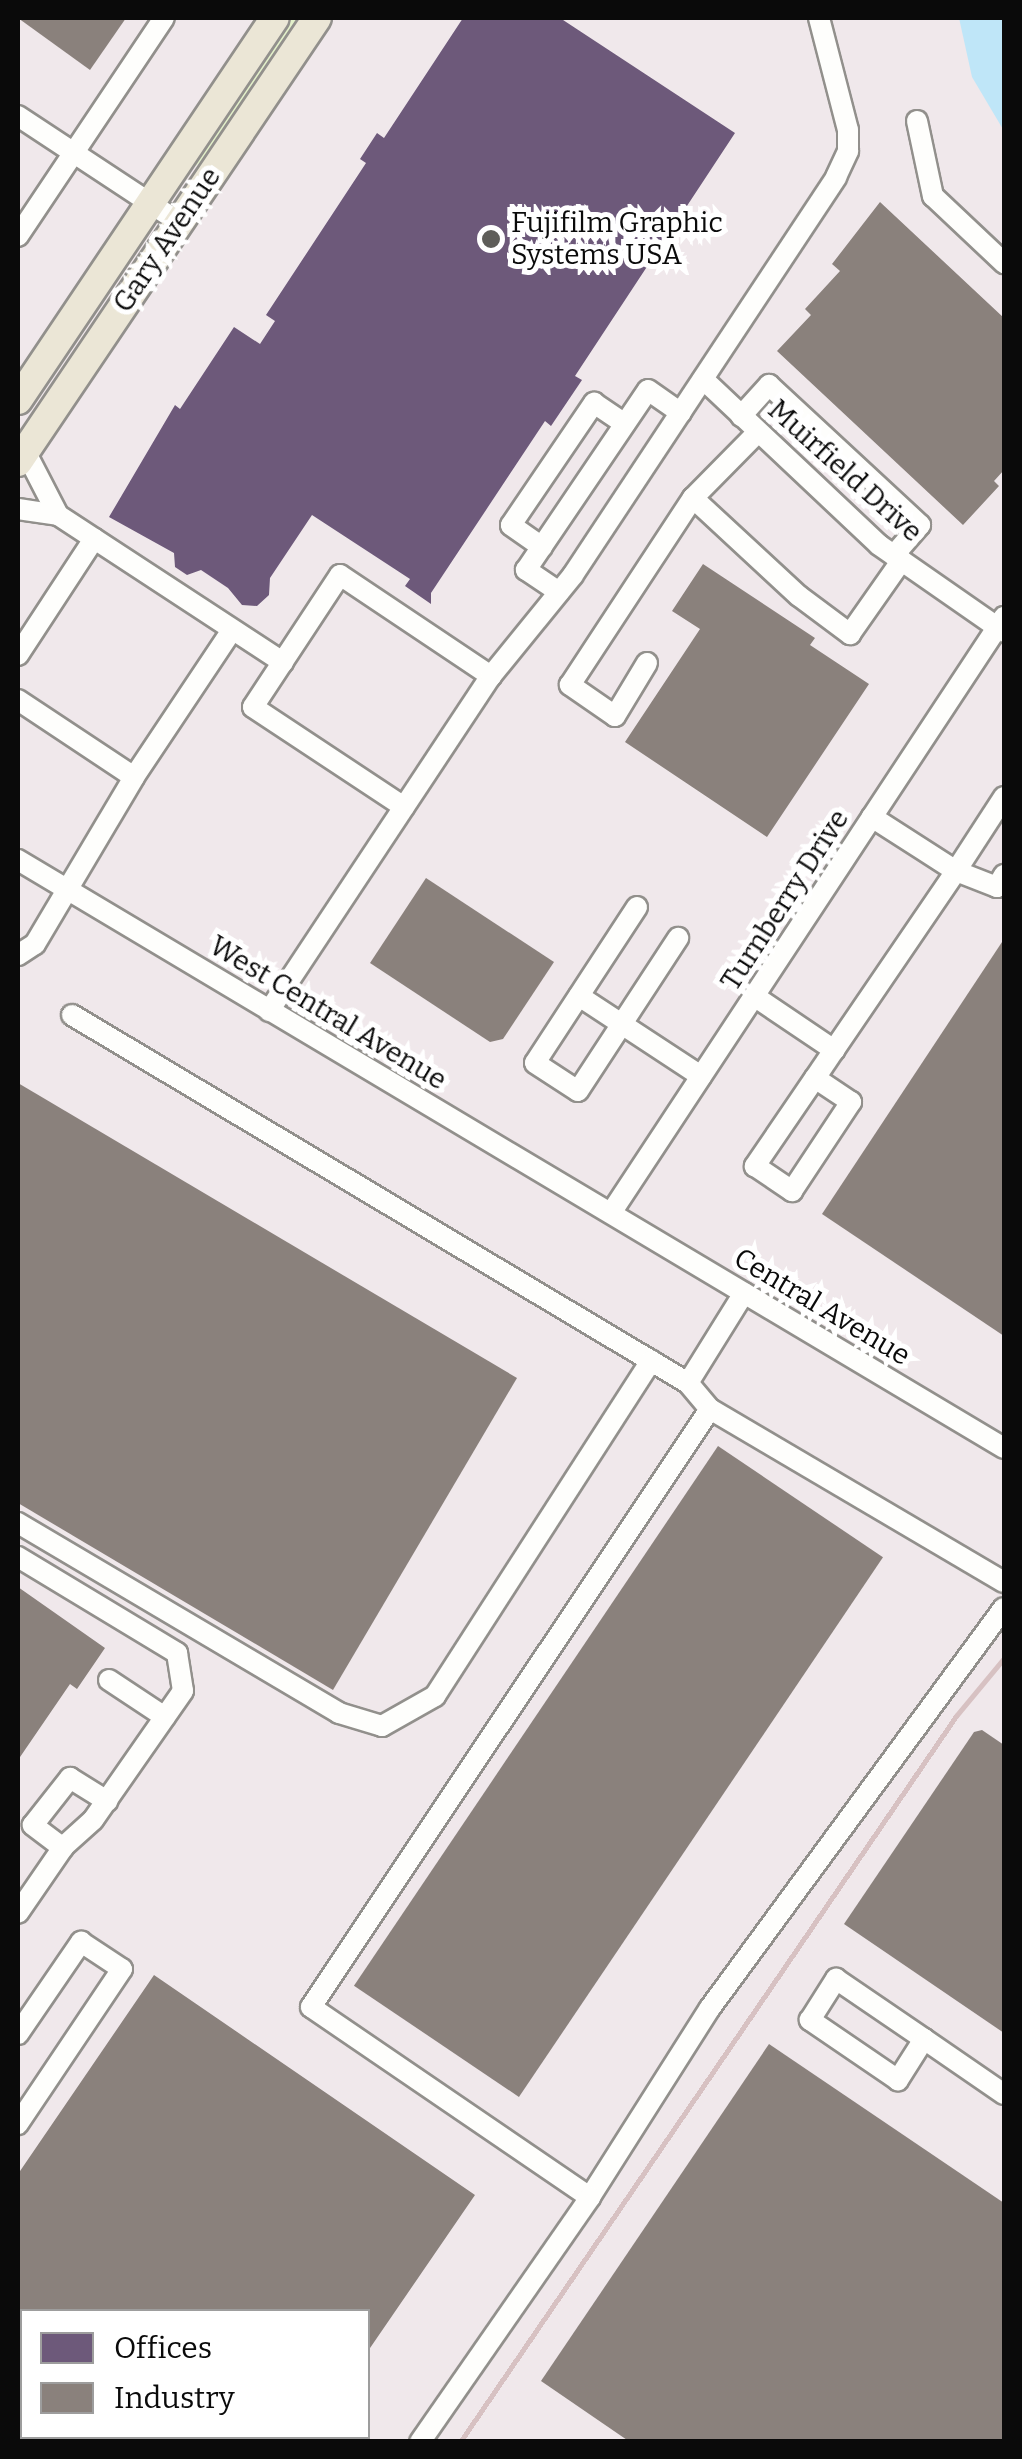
<!DOCTYPE html>
<style>
body{margin:0}
#map{position:relative;width:1022px;height:2459px;overflow:hidden;background:#f9f6ed;font-family:Bitter,serif}
div>[style]{position:absolute}
[style*='--x']{left:calc(var(--x)*1px);top:calc(var(--y)*1px);width:calc(var(--w)*1px);rotate:calc(var(--a)*1deg)}
.industrial>*{inset:0;background:#f0e8eb}
.green>*{inset:0;background:#e3f0ca}
.water>*{inset:0;background:#bfe6f8}
.offices>*{inset:0;background:#6d597a}
.industry>*{inset:0;background:#8a817c;transform-origin:0 0}
.roads{filter:drop-shadow(2px 0 #92908c) drop-shadow(-2px 0 #92908c) drop-shadow(0 2px #92908c) drop-shadow(0 -2px #92908c)}
.minor>*{height:20px;margin:-10px;padding:0 10px;transform-origin:10px;border-radius:10px;background:#fefefc}
.major>*{height:28px;margin:-14px;padding:0 14px;transform-origin:14px;border-radius:14px;background:#ebe6d6}
.rail>*{height:5px;margin:-2.5px;padding:0 2.5px;transform-origin:2.5px;border-radius:2.5px;background:#d7c1c2}
.dots>*{width:28px;height:28px;translate:-50% -50%;box-sizing:border-box;border:5px solid #fff;border-radius:50%}
span{translate:-50% -50%;white-space:nowrap;text-align:center;line-height:1.15;-webkit-text-stroke:10px #fff;paint-order:stroke}
.poi-label{font-size:28px;color:#0a0a0a}
.left{translate:0 -50%;text-align:left}
.street-label{font-size:28px;color:#0a0a0a}
.frame{position:absolute;inset:0;border:20px solid #0a0a0a;pointer-events:none}
.legend{position:absolute;left:20px;top:2309px;width:350px;height:130px;box-sizing:border-box;background:#fff;border:2px solid #9d9d9d;margin:0;padding:12px 18px;list-style:none;font-size:30px;color:#0a0a0a}
.legend li{display:flex;align-items:center;gap:20px;height:50px}
.legend b{width:50px;border:2px solid #9d9d9d}
</style>
<div id="map">
<div class="industrial">
<div style="clip-path:polygon(evenodd,18px 18px,1004px 18px,1004px 2441px,18px 2441px,18px 18px,22px 2312px,368px 2312px,368px 2436px,22px 2436px,22px 2312px)"></div>
</div>
<div class="green">
<div style="clip-path:polygon(290px 18px,299px 18px,275px 58px,208px 156px,183px 176px)"></div>
</div>
<div class="water">
<div style="clip-path:polygon(959px 18px,1004px 18px,1004px 131px,972px 77px)"></div>
</div>
<div class="offices">
<div style="clip-path:polygon(463px 18px,560px 18px,735px 133px,575px 376px,582px 380px,551px 426px,545px 421px,431px 593px,431px 604px,405px 586px,410px 579px,312px 515px,270px 578px,269px 595px,257px 606px,242px 605px,228px 588px,201px 570px,187px 575px,175px 567px,174px 553px,109px 517px,175px 405px,180px 409px,234px 327px,260px 344px,275px 321px,266px 315px,366px 163px,360px 159px,377px 133px,384px 138px)"></div>
</div>
<div class="industry">
<div style="clip-path:polygon(18px 18px,126px 18px,90px 70px)"></div>
<div style="clip-path:polygon(880px 202px,1004px 318px,1004px 470px,994px 481px,999px 486px,963px 525px,777px 351px,811px 315px,805px 309px,840px 271px,832px 264px)"></div>
<div style="clip-path:polygon(703px 564px,815px 638px,810px 645px,869px 684px,767px 837px,625px 742px,700px 629px,672px 611px)"></div>
<div style="clip-path:polygon(426px 878px,554px 962px,503px 1039px,490px 1042px,370px 963px)"></div>
<div style="clip-path:polygon(1004px 939px,1004px 1336px,822px 1214px)"></div>
<div style="clip-path:polygon(18px 1083px,517px 1378px,333px 1690px,18px 1503px)"></div>
<div style="left:718px;top:1446px;width:199px;height:651px;rotate:34deg"></div>
<div style="clip-path:polygon(18px 1587px,105px 1648px,77px 1689px,70px 1684px,18px 1760px)"></div>
<div style="clip-path:polygon(982px 1730px,1004px 1745px,1004px 2033px,844px 1924px,974px 1732px)"></div>
<div style="clip-path:polygon(154px 1975px,475px 2195px,368px 2351px,368px 2312px,22px 2312px,22px 2436px,309px 2436px,306px 2442px,18px 2442px,18px 2174px)"></div>
<div style="clip-path:polygon(769px 2044px,1004px 2203px,1004px 2442px,630px 2442px,541px 2381px)"></div>
</div>
<div class="roads">
<div class="minor">
<div style="--x:18;--y:116;--w:193;--a:33.4"></div>
<div style="--x:917;--y:121;--w:77;--a:78"></div>
<div style="--x:933;--y:196;--w:98;--a:43.3"></div>
<div style="--x:18;--y:236;--w:262;--a:-56.2"></div>
<div style="--x:703;--y:379;--w:242;--a:43.3"></div>
<div style="--x:879;--y:545;--w:152;--a:34.8"></div>
<div style="--x:741;--y:416;--w:42;--a:-47.9"></div>
<div style="--x:769;--y:385;--w:206;--a:42.8"></div>
<div style="--x:920;--y:525;--w:40;--a:131"></div>
<div style="--x:758;--y:432;--w:93;--a:134.6"></div>
<div style="--x:693;--y:498;--w:144;--a:42.8"></div>
<div style="--x:799;--y:596;--w:64;--a:36.7"></div>
<div style="--x:850;--y:634;--w:90;--a:-54.9"></div>
<div style="--x:25;--y:451;--w:72;--a:62.7"></div>
<div style="--x:18;--y:509;--w:40;--a:8.5"></div>
<div style="--x:58;--y:515;--w:269;--a:33.2"></div>
<div style="--x:542;--y:547;--w:38;--a:-145"></div>
<div style="--x:511;--y:525;--w:148;--a:-55.8"></div>
<div style="--x:594;--y:403;--w:37;--a:34"></div>
<div style="--x:559;--y:592;--w:40;--a:-146"></div>
<div style="--x:526;--y:570;--w:217;--a:-55.9"></div>
<div style="--x:648;--y:390;--w:40;--a:34.9"></div>
<div style="--x:18;--y:655;--w:139;--a:-56.8"></div>
<div style="--x:647;--y:663;--w:62;--a:121.1"></div>
<div style="--x:615;--y:716;--w:55;--a:-145.4"></div>
<div style="--x:570;--y:685;--w:224;--a:-56.7"></div>
<div style="--x:18;--y:700;--w:139;--a:33.6"></div>
<div style="--x:134;--y:777;--w:177;--a:-56.3"></div>
<div style="--x:1004;--y:797;--w:88;--a:123"></div>
<div style="--x:956;--y:871;--w:44;--a:21.3"></div>
<div style="--x:997;--y:887;--w:14;--a:-60"></div>
<div style="--x:404;--y:807;--w:181;--a:-146.5"></div>
<div style="--x:253;--y:707;--w:158;--a:-56.6"></div>
<div style="--x:340;--y:575;--w:182;--a:33.8"></div>
<div style="--x:18;--y:860;--w:1148;--a:30.81"></div>
<div style="--x:637;--y:907;--w:186;--a:123.2"></div>
<div style="--x:535;--y:1063;--w:51;--a:33.1"></div>
<div style="--x:578;--y:1091;--w:183;--a:-56.8"></div>
<div style="--x:18;--y:955;--w:20;--a:-33"></div>
<div style="--x:35;--y:944;--w:194;--a:-59.3"></div>
<div style="--x:579;--y:996;--w:146;--a:33.3"></div>
<div style="--x:754;--y:996;--w:97;--a:34"></div>
<div style="--x:834;--y:1050;--w:34;--a:124"></div>
<div style="--x:815;--y:1078;--w:107;--a:124.3"></div>
<div style="--x:755;--y:1166;--w:45;--a:34"></div>
<div style="--x:792;--y:1191;--w:107;--a:-56.5"></div>
<div style="--x:851;--y:1102;--w:43;--a:-146.3"></div>
<div style="--x:269;--y:1011;--w:402;--a:-56.5"></div>
<div style="--x:491;--y:676;--w:130;--a:-50.9"></div>
<div style="--x:573;--y:575;--w:477;--a:-56.5"></div>
<div style="--x:836;--y:177;--w:29;--a:-65"></div>
<div style="--x:848;--y:151;--w:21;--a:-90"></div>
<div style="--x:848;--y:130;--w:116;--a:-104.5"></div>
<div style="--x:72;--y:1015;--w:718;--a:30.85"></div>
<div style="--x:834;--y:1050;--w:217;--a:-55.7"></div>
<div style="--x:956;--y:871;--w:100;--a:-147.3"></div>
<div style="--x:611;--y:1213;--w:714;--a:-56.6"></div>
<div style="--x:744;--y:1293;--w:106;--a:121.9"></div>
<div style="--x:688;--y:1383;--w:34;--a:50"></div>
<div style="--x:710;--y:1409;--w:341;--a:30.5"></div>
<div style="--x:710;--y:1409;--w:719;--a:123.71"></div>
<div style="--x:311;--y:2007;--w:338;--a:34.3"></div>
<div style="--x:590;--y:2197;--w:224;--a:-57.6"></div>
<div style="--x:710;--y:2008;--w:496;--a:-53.7"></div>
<div style="--x:18;--y:1523;--w:373;--a:30.6"></div>
<div style="--x:339;--y:1713;--w:45;--a:16.8"></div>
<div style="--x:382;--y:1726;--w:61;--a:-29.5"></div>
<div style="--x:435;--y:1696;--w:399;--a:-57.2"></div>
<div style="--x:18;--y:1557;--w:186;--a:31.1"></div>
<div style="--x:177;--y:1653;--w:38;--a:81"></div>
<div style="--x:183;--y:1691;--w:157;--a:124.9"></div>
<div style="--x:93;--y:1820;--w:39;--a:138"></div>
<div style="--x:64;--y:1846;--w:81;--a:124.5"></div>
<div style="--x:109;--y:1680;--w:67;--a:33.5"></div>
<div style="--x:63;--y:1848;--w:38;--a:-143"></div>
<div style="--x:33;--y:1825;--w:60;--a:-51.8"></div>
<div style="--x:70;--y:1778;--w:44;--a:31.9"></div>
<div style="--x:18;--y:2034;--w:112;--a:-55.6"></div>
<div style="--x:81;--y:1942;--w:49;--a:33.4"></div>
<div style="--x:122;--y:1969;--w:187;--a:123.9"></div>
<div style="--x:924;--y:2039;--w:49;--a:122.4"></div>
<div style="--x:898;--y:2080;--w:107;--a:-145.7"></div>
<div style="--x:810;--y:2020;--w:49;--a:-57.6"></div>
<div style="--x:836;--y:1979;--w:107;--a:34.3"></div>
<div style="--x:924;--y:2039;--w:97;--a:34.5"></div>
<div style="--x:420;--y:2442;--w:298;--a:-55.2"></div>
</div>
<div class="major">
<div style="--x:18;--y:400;--w:460;--a:-56.1"></div>
<div style="--x:18;--y:462;--w:535;--a:-56.04"></div>
</div>
</div>
<div class="rail">
<div style="--x:460;--y:2442;--w:879;--a:-55.66"></div>
<div style="--x:956;--y:1716;--w:75;--a:-50.4"></div>
</div>
<div class="dots">
<div style="left:491px;top:239px;background:#5e5d59"></div>
</div>
<div class="poi-label">
<span class="left" style="left:511px;top:239px">Fujifilm Graphic<br>Systems USA</span>
</div>
<div class="street-label">
<span style="left:167px;top:240px;rotate:-56deg">Gary Avenue</span>
<span style="left:845px;top:471px;rotate:42deg">Muirfield Drive</span>
<span style="left:785px;top:900px;rotate:-57deg">Turnberry Drive</span>
<span style="left:328px;top:1013px;rotate:31deg">West Central Avenue</span>
<span style="left:822px;top:1307px;rotate:31deg">Central Avenue</span>
</div>
<div class="frame"></div>
<ul class="legend">
<li><b style="height:28px;background:#6d597a"></b>Offices</li>
<li><b style="height:28px;background:#8a817c"></b>Industry</li>
</ul>
</div>
